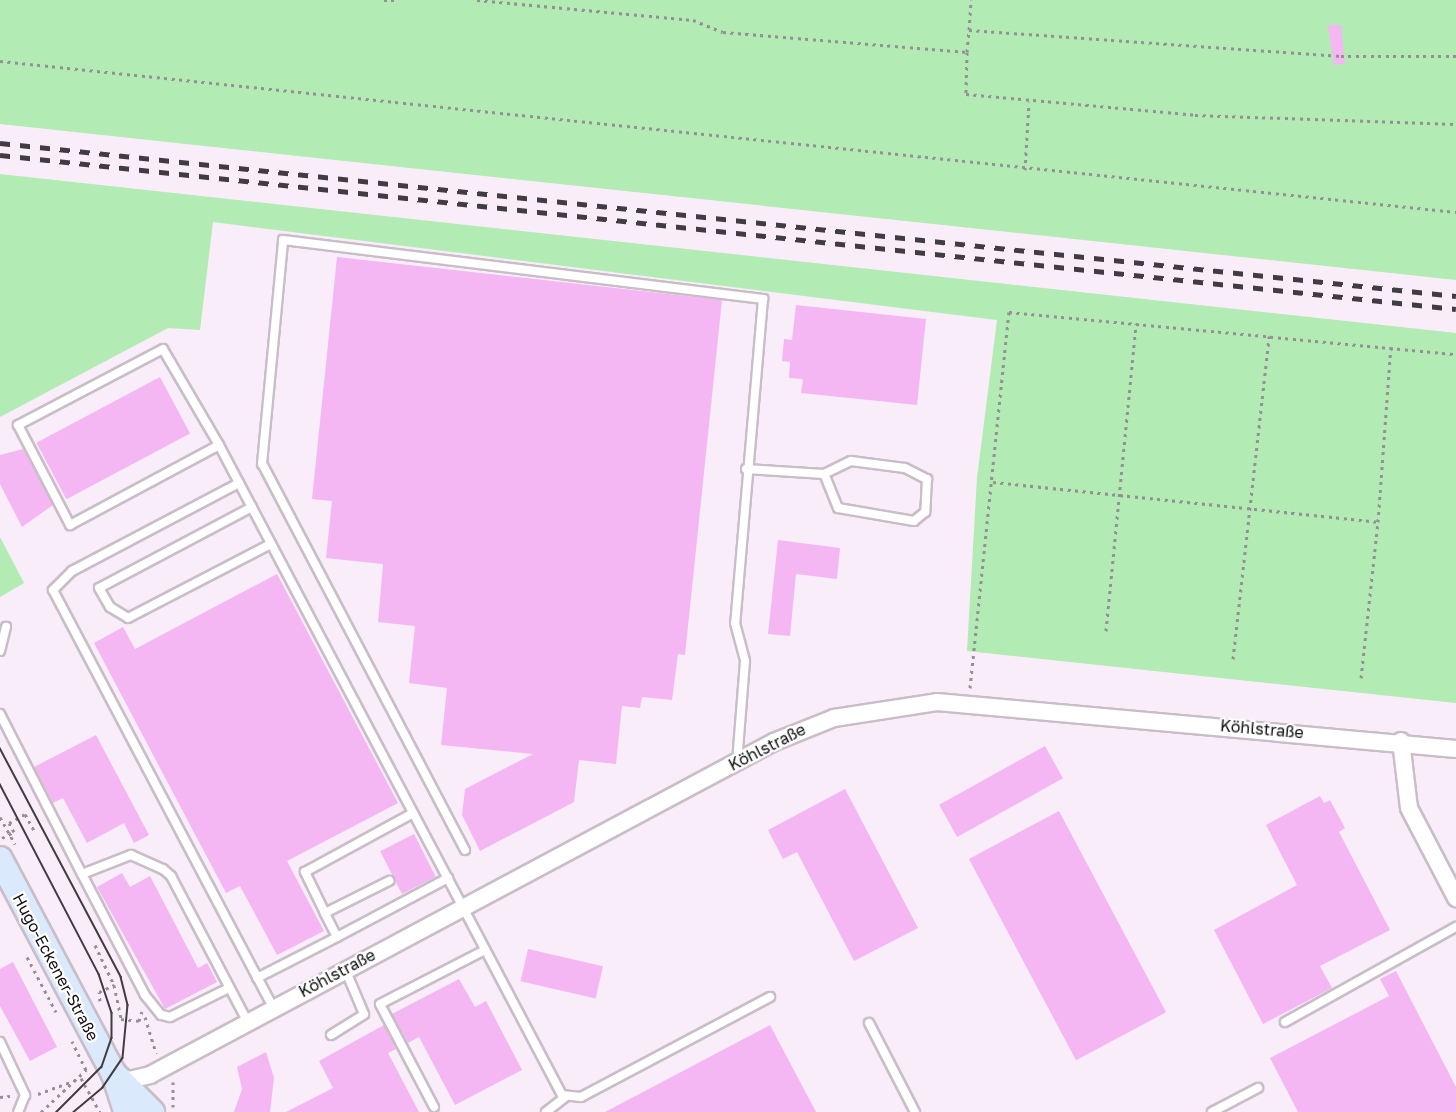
<!DOCTYPE html>
<meta charset="utf-8">
<style>
body{margin:0}
#map{position:relative;width:1456px;height:1112px;overflow:hidden;background:#f8edf8;font-family:"Golos Text",sans-serif}
div>[style]{position:absolute}
[style*='--x']{left:calc(var(--x)*1px);top:calc(var(--y)*1px);width:calc(var(--w)*1px);rotate:calc(var(--a)*1deg)}
.green>*{inset:0;background:#b2ebb4}
.building>*{inset:0;background:#f4b7f3;transform-origin:0 0}
.path>*{height:3px;margin-top:-1.5px;transform-origin:0;background:repeating-linear-gradient(90deg,#968f96 0 3px,transparent 0 7.5px)}
.roads{filter:drop-shadow(2px 0 #c9bdc8) drop-shadow(-2px 0 #c9bdc8) drop-shadow(0 2px #c9bdc8) drop-shadow(0 -2px #c9bdc8)}
.lane>*{height:8px;margin:-4px;padding:0 4px;transform-origin:4px;border-radius:4px;background:#fff}
.street>*{height:16px;margin:-8px;padding:0 8px;transform-origin:8px;border-radius:8px;background:#fff}
.secondary>*{height:24px;margin:-12px;padding:0 12px;transform-origin:12px;border-radius:12px;background:#dae9fb}
.tram>*{height:1.5px;margin:-0.75px;padding:0 0.75px;transform-origin:0.75px;border-radius:0.75px;background:#413c41}
.rail>*{height:4.5px;margin-top:-2.25px;transform-origin:0;background:repeating-linear-gradient(90deg,#413c41 0 10px,transparent 0 20px)}
span{translate:-50% -50%;white-space:nowrap;text-align:center;line-height:1.15;-webkit-text-stroke:4.5px #fefefe;paint-order:stroke}
.street-label{font-size:16px;color:#100d10}
</style>
<div id="map">
<div class="green">
<div style="clip-path:polygon(0 0,1456px 0,1456px 280px,0 124px)"></div>
<div style="clip-path:polygon(0 174px,1456px 333px,1456px 703px,967px 651px,977px 478px,997px 320px,213px 222px,200px 330px,168px 328px,0 417px)"></div>
<div style="clip-path:polygon(0 537px,24px 583px,0 597px)"></div>
</div>
<div class="building">
<div style="clip-path:polygon(1328px 25px,1341px 25px,1345px 64px,1334px 65px)"></div>
<div style="clip-path:polygon(337px 257px,722px 300px,685px 655px,678px 654px,672px 700px,642px 697px,640px 708px,622px 706px,616px 764px,579px 760px,574px 802px,480px 851px,462px 815px,465px 789px,533px 754px,441px 745px,447px 688px,409px 683px,415px 626px,378px 622px,383px 564px,326px 558px,332px 501px,312px 499px)"></div>
<div style="clip-path:polygon(796px 305px,926px 319px,917px 405px,801px 393px,803px 379px,789px 378px,790px 362px,782px 361px,784px 339px,792px 340px)"></div>
<div style="left:160px;top:377px;width:64px;height:140px;rotate:62deg"></div>
<div style="clip-path:polygon(23px 449px,53px 505px,22px 527px,0 484px,0 455px)"></div>
<div style="clip-path:polygon(778px 540px,840px 548px,837px 579px,796px 574px,790px 636px,768px 634px)"></div>
<div style="clip-path:polygon(277px 574px,398px 803px,287px 861px,324px 931px,277px 955px,240px 886px,226px 893px,94px 643px,123px 627px,135px 649px)"></div>
<div style="clip-path:polygon(96px 735px,149px 835px,134px 843px,124px 823px,87px 843px,63px 798px,53px 803px,34px 767px)"></div>
<div style="left:1045px;top:746px;width:37px;height:121px;rotate:61deg"></div>
<div style="clip-path:polygon(845px 789px,918px 928px,854px 961px,797px 852px,783px 859px,768px 830px)"></div>
<div style="clip-path:polygon(1320px 796px,1324px 803px,1330px 800px,1345px 828px,1339px 832px,1390px 930px,1320px 966px,1332px 988px,1263px 1024px,1214px 930px,1297px 885px,1266px 825px)"></div>
<div style="left:1059px;top:811px;width:228px;height:102px;rotate:62deg"></div>
<div style="left:414px;top:834px;width:48px;height:38px;rotate:63deg"></div>
<div style="clip-path:polygon(122px 873px,130px 887px,150px 876px,198px 968px,207px 963px,217px 982px,165px 1009px,97px 887px)"></div>
<div style="left:528px;top:949px;width:77px;height:33px;rotate:13deg"></div>
<div style="clip-path:polygon(13px 962px,57px 1047px,30px 1061px,0 1006px,0 969px)"></div>
<div style="clip-path:polygon(1396px 971px,1456px 1087px,1456px 1112px,1298px 1112px,1270px 1058px,1389px 996px,1380px 979px)"></div>
<div style="clip-path:polygon(459px 979px,475px 1007px,486px 1001px,522px 1070px,455px 1105px,419px 1037px,408px 1043px,392px 1014px)"></div>
<div style="clip-path:polygon(384px 1025px,396px 1049px,388px 1053px,419px 1112px,286px 1112px,333px 1088px,319px 1061px)"></div>
<div style="clip-path:polygon(770px 1025px,816px 1112px,605px 1112px)"></div>
<div style="clip-path:polygon(266px 1052px,274px 1078px,270px 1112px,234px 1112px,242px 1089px,237px 1067px)"></div>
</div>
<div class="path">
<div style="--x:384;--y:0;--w:12;--a:0"></div>
<div style="--x:477;--y:0;--w:217;--a:5.3"></div>
<div style="--x:693;--y:20;--w:32;--a:22"></div>
<div style="--x:723;--y:32;--w:245;--a:4.7"></div>
<div style="--x:967;--y:52;--w:22;--a:-85"></div>
<div style="--x:969;--y:30;--w:373;--a:4"></div>
<div style="--x:1341;--y:56;--w:115;--a:0"></div>
<div style="--x:969;--y:30;--w:30;--a:-86"></div>
<div style="--x:967;--y:52;--w:42;--a:91.4"></div>
<div style="--x:966;--y:94;--w:230;--a:5.2"></div>
<div style="--x:1195;--y:115;--w:261;--a:2"></div>
<div style="--x:0;--y:61;--w:1464;--a:5.92"></div>
<div style="--x:1025;--y:170;--w:68;--a:-86.6"></div>
<div style="--x:993;--y:482;--w:387;--a:5.9"></div>
<div style="--x:1378;--y:522;--w:176;--a:-85.8"></div>
<div style="--x:1106;--y:631;--w:309;--a:-84.4"></div>
<div style="--x:1233;--y:659;--w:325;--a:-83.6"></div>
<div style="--x:1361;--y:678;--w:157;--a:-83.8"></div>
<div style="--x:970;--y:688;--w:378;--a:-84.1"></div>
<div style="--x:1009;--y:312;--w:449;--a:5.4"></div>
<div style="--x:0;--y:817;--w:31;--a:61"></div>
<div style="--x:2;--y:838;--w:13;--a:-27"></div>
<div style="--x:14;--y:832;--w:10;--a:-119"></div>
<div style="--x:9;--y:823;--w:18;--a:-29"></div>
<div style="--x:25;--y:814;--w:18;--a:61"></div>
<div style="--x:95;--y:945;--w:44;--a:64.6"></div>
<div style="--x:114;--y:985;--w:35;--a:78"></div>
<div style="--x:121;--y:1019;--w:18;--a:6"></div>
<div style="--x:139;--y:1021;--w:10;--a:-73"></div>
<div style="--x:27;--y:957;--w:62;--a:62.2"></div>
<div style="--x:100;--y:1001;--w:9;--a:-96"></div>
<div style="--x:99;--y:992;--w:17;--a:-25"></div>
<div style="--x:145;--y:1017;--w:38;--a:73"></div>
<div style="--x:81;--y:1078;--w:39;--a:61"></div>
<div style="--x:173;--y:1082;--w:25;--a:90"></div>
<div style="--x:38;--y:1094;--w:40;--a:-20.2"></div>
<div style="--x:0;--y:1097;--w:10;--a:-6"></div>
<div style="--x:41;--y:1112;--w:62;--a:-43"></div>
<div style="--x:86;--y:1070;--w:32;--a:-116"></div>
</div>
<div class="roads">
<div class="lane">
<div style="--x:219;--y:445;--w:111;--a:-120.3"></div>
<div style="--x:163;--y:349;--w:164;--a:152.3"></div>
<div style="--x:18;--y:425;--w:113;--a:62.5"></div>
<div style="--x:70;--y:525;--w:169;--a:-28.2"></div>
<div style="--x:219;--y:445;--w:735;--a:62.18"></div>
<div style="--x:562;--y:1095;--w:19;--a:6"></div>
<div style="--x:581;--y:1097;--w:214;--a:-27.9"></div>
<div style="--x:746;--y:469;--w:78;--a:3.7"></div>
<div style="--x:824;--y:474;--w:30;--a:-26"></div>
<div style="--x:851;--y:461;--w:54;--a:7.4"></div>
<div style="--x:905;--y:468;--w:25;--a:27"></div>
<div style="--x:927;--y:479;--w:33;--a:93"></div>
<div style="--x:925;--y:512;--w:14;--a:141"></div>
<div style="--x:914;--y:521;--w:77;--a:-170.3"></div>
<div style="--x:838;--y:508;--w:37;--a:-112"></div>
<div style="--x:239;--y:483;--w:189;--a:152.2"></div>
<div style="--x:72;--y:571;--w:27;--a:135"></div>
<div style="--x:53;--y:590;--w:471;--a:62.2"></div>
<div style="--x:252;--y:507;--w:173;--a:152.1"></div>
<div style="--x:99;--y:588;--w:22;--a:60"></div>
<div style="--x:110;--y:607;--w:21;--a:31"></div>
<div style="--x:128;--y:618;--w:161;--a:-27.4"></div>
<div style="--x:0;--y:651;--w:25;--a:-76"></div>
<div style="--x:0;--y:714;--w:180;--a:62.9"></div>
<div style="--x:465;--y:850;--w:436;--a:-117.7"></div>
<div style="--x:262;--y:464;--w:225;--a:-84.6"></div>
<div style="--x:283;--y:240;--w:484;--a:7"></div>
<div style="--x:763;--y:299;--w:325;--a:94.9"></div>
<div style="--x:735;--y:623;--w:39;--a:75"></div>
<div style="--x:745;--y:661;--w:101;--a:94.5"></div>
<div style="--x:325;--y:913;--w:46;--a:-116"></div>
<div style="--x:305;--y:872;--w:123;--a:-28.6"></div>
<div style="--x:337;--y:937;--w:126;--a:-28"></div>
<div style="--x:257;--y:978;--w:90;--a:-27.1"></div>
<div style="--x:337;--y:937;--w:27;--a:-117"></div>
<div style="--x:325;--y:913;--w:72;--a:-26.6"></div>
<div style="--x:229;--y:988;--w:66;--a:153.8"></div>
<div style="--x:170;--y:1017;--w:9;--a:-167"></div>
<div style="--x:161;--y:1015;--w:26;--a:-129"></div>
<div style="--x:145;--y:995;--w:136;--a:-117.5"></div>
<div style="--x:82;--y:874;--w:53;--a:-21.2"></div>
<div style="--x:131;--y:855;--w:35;--a:24"></div>
<div style="--x:163;--y:869;--w:11;--a:41"></div>
<div style="--x:171;--y:876;--w:164;--a:62.3"></div>
<div style="--x:1285;--y:1022;--w:196;--a:-29.1"></div>
<div style="--x:869;--y:1023;--w:100;--a:62.7"></div>
<div style="--x:331;--y:1035;--w:39;--a:-32"></div>
<div style="--x:364;--y:1014;--w:49;--a:-112.9"></div>
<div style="--x:0;--y:1042;--w:59;--a:64.7"></div>
<div style="--x:25;--y:1095;--w:18;--a:112"></div>
<div style="--x:434;--y:1107;--w:116;--a:-117.7"></div>
<div style="--x:380;--y:1004;--w:118;--a:-27.2"></div>
<div style="--x:546;--y:1112;--w:24;--a:-38"></div>
<div style="--x:1212;--y:1112;--w:52;--a:-27.6"></div>
</div>
<div class="street">
<div style="--x:1401;--y:741;--w:67;--a:83.2"></div>
<div style="--x:1409;--y:808;--w:102;--a:62.4"></div>
<div style="--x:117;--y:1075;--w:13;--a:23"></div>
<div style="--x:129;--y:1080;--w:22;--a:-13"></div>
<div style="--x:150;--y:1075;--w:707;--a:-28.09"></div>
<div style="--x:774;--y:742;--w:65;--a:-21.8"></div>
<div style="--x:834;--y:718;--w:104;--a:-8.8"></div>
<div style="--x:937;--y:702;--w:521;--a:5.17"></div>
</div>
<div class="secondary">
<div style="--x:0;--y:859;--w:243;--a:62.1"></div>
<div style="--x:114;--y:1074;--w:40;--a:72"></div>
<div style="--x:114;--y:1074;--w:54;--a:45"></div>
</div>
</div>
<div class="tram">
<div style="--x:0;--y:748;--w:259;--a:62.1"></div>
<div style="--x:121;--y:977;--w:29;--a:76"></div>
<div style="--x:128;--y:1005;--w:53;--a:95.4"></div>
<div style="--x:123;--y:1058;--w:36;--a:124"></div>
<div style="--x:103;--y:1088;--w:38;--a:140"></div>
<div style="--x:0;--y:784;--w:214;--a:62.5"></div>
<div style="--x:99;--y:974;--w:41;--a:71.6"></div>
<div style="--x:112;--y:1013;--w:25;--a:90"></div>
<div style="--x:112;--y:1038;--w:31;--a:109"></div>
<div style="--x:102;--y:1067;--w:64;--a:135"></div>
</div>
<div class="rail">
<div style="--x:0;--y:143;--w:1464;--a:6"></div>
<div style="--x:0;--y:155;--w:1464;--a:6.04"></div>
</div>
<div class="street-label">
<span style="left:1262px;top:729px;rotate:5deg">Köhlstraße</span>
<span style="left:767px;top:747px;rotate:-27deg">Köhlstraße</span>
<span style="left:56px;top:967px;rotate:62deg">Hugo-Eckener-Straße</span>
<span style="left:337px;top:973px;rotate:-28deg">Köhlstraße</span>
</div>
</div>
